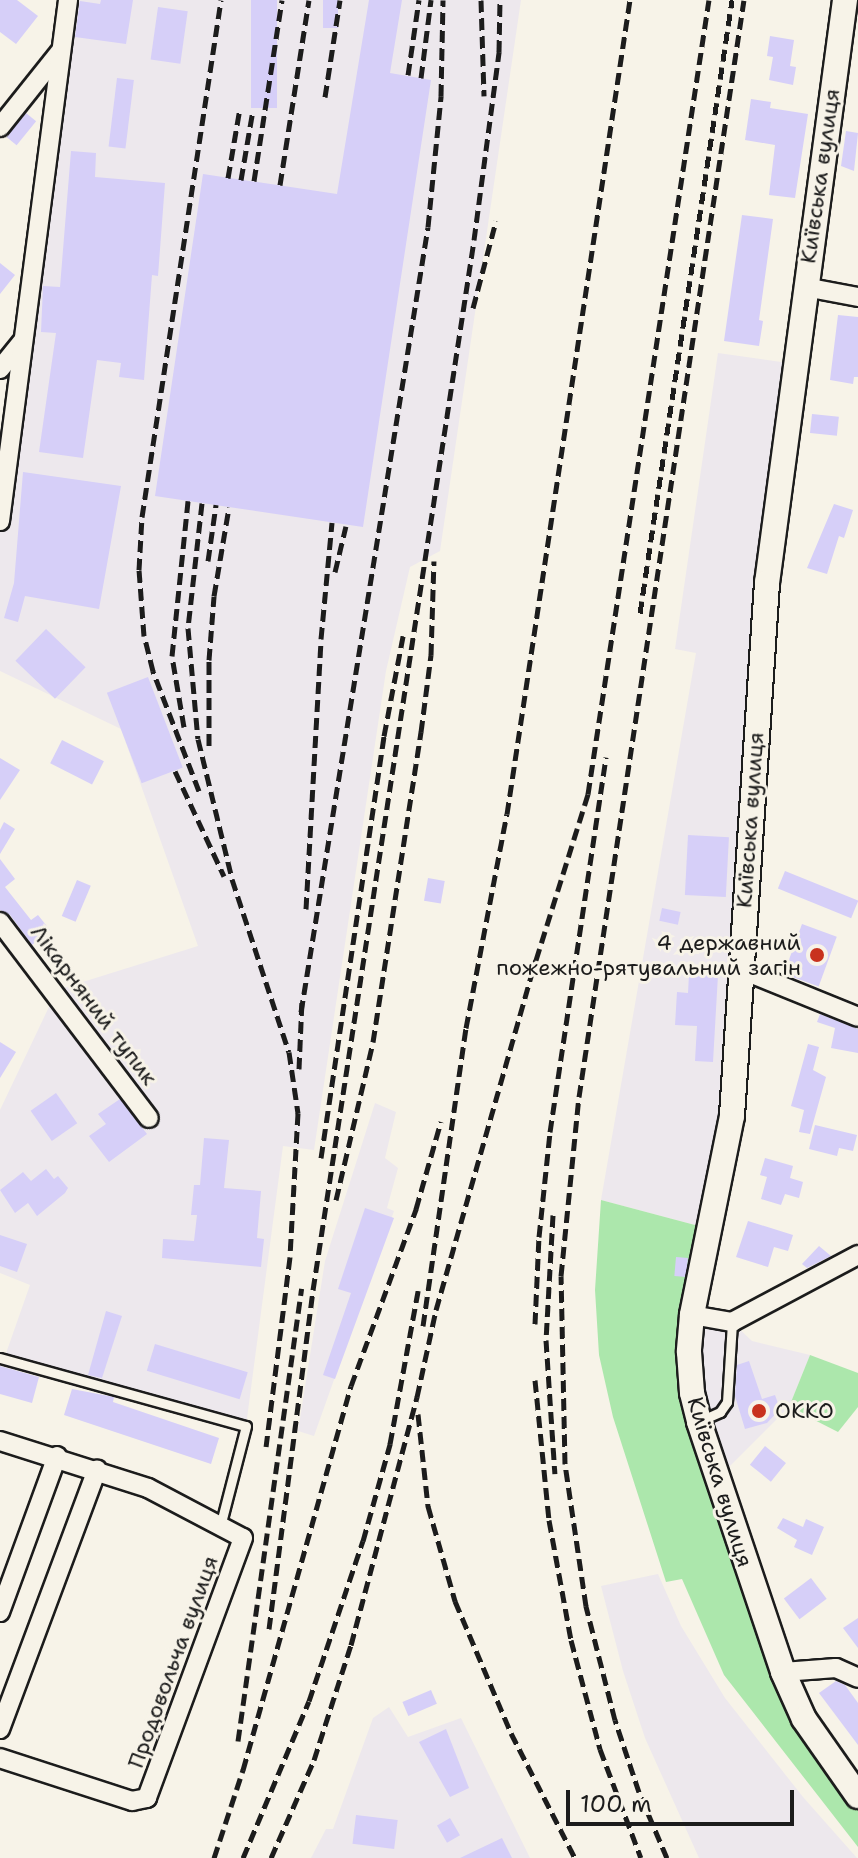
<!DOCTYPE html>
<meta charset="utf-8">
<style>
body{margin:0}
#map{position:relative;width:858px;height:1858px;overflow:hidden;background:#f7f3e8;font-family:"Shantell Sans",sans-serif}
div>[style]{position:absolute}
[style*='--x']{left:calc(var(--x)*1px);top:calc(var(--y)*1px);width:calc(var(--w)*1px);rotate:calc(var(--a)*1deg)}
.built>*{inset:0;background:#ede8ed}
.green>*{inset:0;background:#ace7ac}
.building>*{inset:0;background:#d6cff8;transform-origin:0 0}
.roads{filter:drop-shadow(2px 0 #1c1c1c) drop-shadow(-2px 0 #1c1c1c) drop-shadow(0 2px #1c1c1c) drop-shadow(0 -2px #1c1c1c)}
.lane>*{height:9px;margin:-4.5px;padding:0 4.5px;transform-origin:4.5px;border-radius:4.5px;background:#f7f3e8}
.street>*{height:18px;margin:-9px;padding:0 9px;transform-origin:9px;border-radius:9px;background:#f7f3e8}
.secondary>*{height:24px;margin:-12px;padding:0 12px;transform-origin:12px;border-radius:12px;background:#f7f3e8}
.rail>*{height:5px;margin-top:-2.5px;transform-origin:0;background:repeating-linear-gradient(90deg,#1c1c1c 0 12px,transparent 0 18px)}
.dots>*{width:22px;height:22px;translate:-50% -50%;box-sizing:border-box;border:4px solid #f7f3e8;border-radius:50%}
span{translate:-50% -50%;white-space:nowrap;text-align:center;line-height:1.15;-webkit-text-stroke:6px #f7f3e8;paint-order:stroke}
.street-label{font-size:22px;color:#1c1c1c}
.poi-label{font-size:22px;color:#1c1c1c}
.right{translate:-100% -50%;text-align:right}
.left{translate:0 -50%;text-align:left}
.scale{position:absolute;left:566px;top:1790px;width:228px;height:36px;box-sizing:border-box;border:4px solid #1c1c1c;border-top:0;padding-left:10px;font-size:24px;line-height:28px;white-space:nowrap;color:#1c1c1c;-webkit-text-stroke:6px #f7f3e8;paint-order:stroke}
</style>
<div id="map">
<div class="built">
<div style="clip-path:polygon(68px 0,521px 0,440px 551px,410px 567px,386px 671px,314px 1150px,283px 1146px,246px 1426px,4px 1359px,30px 1285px,0 1273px,0 1110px,57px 990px,198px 946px,121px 729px,0 671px,0 521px)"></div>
<div style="clip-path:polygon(718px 353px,795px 364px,710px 1229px,601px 1200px,696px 653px,675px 649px)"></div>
<div style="clip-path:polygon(375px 1103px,396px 1112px,385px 1158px,398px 1168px,387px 1208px,394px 1211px,314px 1436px,298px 1431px,325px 1261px)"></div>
<div style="clip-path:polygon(692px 1315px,732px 1322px,752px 1341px,810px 1355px,789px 1407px,718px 1478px,699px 1422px)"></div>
<div style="clip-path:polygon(658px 1574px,681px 1626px,725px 1698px,803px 1797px,857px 1858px,699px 1858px,645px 1738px,623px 1671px,601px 1586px)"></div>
<div style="clip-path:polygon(389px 1707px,408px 1737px,461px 1718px,530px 1858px,311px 1858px,326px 1829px,333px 1829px,373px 1718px)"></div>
</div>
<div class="green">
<div style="clip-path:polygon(601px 1200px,710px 1229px,689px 1339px,769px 1634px,858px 1796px,858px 1847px,724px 1675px,682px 1579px,666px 1582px,613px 1417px,599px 1355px,595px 1290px)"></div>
<div style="clip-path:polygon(810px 1355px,858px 1373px,858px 1407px,838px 1432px,789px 1407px)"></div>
</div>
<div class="building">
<div style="clip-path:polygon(0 0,17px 0,38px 16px,16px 44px,0 32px)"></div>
<div style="clip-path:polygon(101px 0,133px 0,126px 44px,75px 37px,80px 1px,100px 4px)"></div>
<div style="left:251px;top:0;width:26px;height:108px"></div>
<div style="left:323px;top:0;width:15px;height:28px"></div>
<div style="clip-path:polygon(369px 0,402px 0,390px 73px,431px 80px,363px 527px,155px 496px,203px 174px,337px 194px)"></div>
<div style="left:158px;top:7px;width:30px;height:53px;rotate:8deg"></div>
<div style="clip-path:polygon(770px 36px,794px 40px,790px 66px,796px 67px,793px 85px,769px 80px,773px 57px,767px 56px)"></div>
<div style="left:117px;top:78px;width:17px;height:69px;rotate:7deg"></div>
<div style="clip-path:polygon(751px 99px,771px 102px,770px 108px,808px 114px,795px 198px,769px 195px,775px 145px,745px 140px)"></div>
<div style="left:26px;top:113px;width:13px;height:31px;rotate:39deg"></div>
<div style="clip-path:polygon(846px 131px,858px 133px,854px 171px,841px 166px)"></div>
<div style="clip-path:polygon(71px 151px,96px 153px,95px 177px,165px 183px,158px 276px,152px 275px,144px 380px,119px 377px,121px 363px,97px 360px,83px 458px,39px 452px,56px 333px,41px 332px,43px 286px,60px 287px)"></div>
<div style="clip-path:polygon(742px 215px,773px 219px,759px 320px,763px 321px,759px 346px,724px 341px)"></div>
<div style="clip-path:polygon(0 263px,15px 275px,0 294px)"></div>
<div style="clip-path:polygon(838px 315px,858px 317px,858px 377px,854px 377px,853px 384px,830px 380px)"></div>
<div style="left:812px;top:414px;width:27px;height:19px;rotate:6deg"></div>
<div style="clip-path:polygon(23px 472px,121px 486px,99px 609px,25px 596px,18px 622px,4px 618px,14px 583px)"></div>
<div style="clip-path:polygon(834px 504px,853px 510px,844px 538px,839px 536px,827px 574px,807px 568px)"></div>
<div style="left:46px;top:629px;width:55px;height:44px;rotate:44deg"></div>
<div style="left:148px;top:677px;width:97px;height:44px;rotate:69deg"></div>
<div style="left:62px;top:740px;width:47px;height:26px;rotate:27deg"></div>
<div style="clip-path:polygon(0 758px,20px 770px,0 800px)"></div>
<div style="clip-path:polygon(4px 822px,15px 829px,0 854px,0 830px)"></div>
<div style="left:688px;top:835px;width:41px;height:60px;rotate:3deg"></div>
<div style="clip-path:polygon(0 859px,15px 879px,5px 887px,31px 920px,38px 915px,50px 930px,32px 945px,10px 915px,0 910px)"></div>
<div style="left:785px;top:871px;width:79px;height:19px;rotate:22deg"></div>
<div style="left:428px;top:878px;width:17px;height:23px;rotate:10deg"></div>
<div style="left:77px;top:880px;width:15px;height:39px;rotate:23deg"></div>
<div style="left:662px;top:908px;width:19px;height:13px;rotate:12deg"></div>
<div style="left:802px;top:924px;width:37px;height:53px;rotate:20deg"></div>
<div style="clip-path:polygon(689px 974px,718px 975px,713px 1062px,695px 1061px,697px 1026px,675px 1025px,677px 992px,688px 993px)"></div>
<div style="clip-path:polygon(820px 1014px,858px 1029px,858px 1053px,831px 1048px,835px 1028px,817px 1022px)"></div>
<div style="clip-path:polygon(0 1042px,16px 1052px,0 1078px)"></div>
<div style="clip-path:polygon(808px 1044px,819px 1047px,813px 1070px,826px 1077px,810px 1134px,799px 1132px,804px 1110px,791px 1106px)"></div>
<div style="left:56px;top:1093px;width:37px;height:31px;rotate:55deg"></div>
<div style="clip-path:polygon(120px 1099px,147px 1134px,109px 1162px,89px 1136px,106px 1124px,98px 1114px)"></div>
<div style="clip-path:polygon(815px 1125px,857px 1135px,853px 1151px,839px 1148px,837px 1156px,809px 1149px)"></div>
<div style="clip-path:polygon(204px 1138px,229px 1140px,224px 1188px,261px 1191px,257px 1238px,264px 1239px,261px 1267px,162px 1258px,163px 1239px,194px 1241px,197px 1215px,191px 1215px,194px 1185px,200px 1185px)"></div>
<div style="clip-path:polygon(765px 1158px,793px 1166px,790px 1178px,803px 1182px,799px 1198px,785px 1194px,781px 1205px,761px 1199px,767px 1177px,760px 1175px)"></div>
<div style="clip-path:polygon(46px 1169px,54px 1179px,58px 1176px,68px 1188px,65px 1193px,37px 1216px,28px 1203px,15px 1213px,0 1190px,23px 1172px,31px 1181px)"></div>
<div style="clip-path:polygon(365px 1208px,394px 1218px,335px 1379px,323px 1375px,351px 1293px,338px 1289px)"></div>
<div style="clip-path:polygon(748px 1221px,793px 1235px,788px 1251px,774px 1247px,768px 1267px,736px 1257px)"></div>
<div style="clip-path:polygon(0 1235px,27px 1244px,17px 1272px,0 1266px)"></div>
<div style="clip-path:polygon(819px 1246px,831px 1256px,807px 1268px,802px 1264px)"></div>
<div style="left:676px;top:1257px;width:12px;height:19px;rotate:5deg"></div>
<div style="clip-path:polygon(106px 1311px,122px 1316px,102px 1378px,88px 1375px)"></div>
<div style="left:155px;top:1344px;width:97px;height:28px;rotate:17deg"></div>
<div style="clip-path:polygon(749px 1361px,762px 1399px,775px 1395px,780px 1409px,767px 1423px,745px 1429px,735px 1396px,737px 1365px)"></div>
<div style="clip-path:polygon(0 1366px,39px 1377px,32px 1403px,0 1394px)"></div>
<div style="clip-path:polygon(72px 1389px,114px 1397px,113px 1402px,219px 1438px,211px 1464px,64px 1415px)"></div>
<div style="left:765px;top:1446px;width:27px;height:24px;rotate:39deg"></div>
<div style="clip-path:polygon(783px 1518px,803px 1527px,806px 1519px,824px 1527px,812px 1555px,794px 1547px,797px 1540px,777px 1528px)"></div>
<div style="left:811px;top:1578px;width:26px;height:34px;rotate:53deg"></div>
<div style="clip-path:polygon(858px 1618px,858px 1648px,843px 1628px)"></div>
<div style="clip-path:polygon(836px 1681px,845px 1685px,858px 1703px,858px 1745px,819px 1693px)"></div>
<div style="left:431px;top:1690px;width:15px;height:31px;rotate:67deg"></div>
<div style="clip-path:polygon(446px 1729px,469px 1788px,450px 1797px,419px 1742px)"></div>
<div style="left:356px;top:1815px;width:42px;height:29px;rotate:7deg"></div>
<div style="left:450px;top:1818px;width:20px;height:15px;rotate:60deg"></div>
<div style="clip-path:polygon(502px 1838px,512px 1858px,460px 1858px)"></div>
</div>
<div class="roads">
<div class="lane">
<div style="--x:0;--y:1358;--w:255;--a:15.5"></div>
<div style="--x:246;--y:1426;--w:100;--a:104.5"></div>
<div style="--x:702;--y:1420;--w:20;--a:-24"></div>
<div style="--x:720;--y:1412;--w:12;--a:-55"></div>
<div style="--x:727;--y:1402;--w:80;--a:-86.4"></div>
</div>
<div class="street">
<div style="--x:0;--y:127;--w:95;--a:-51.4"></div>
<div style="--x:805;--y:287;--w:54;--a:10.7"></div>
<div style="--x:0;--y:369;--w:36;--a:-51"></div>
<div style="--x:0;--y:521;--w:525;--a:-82.56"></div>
<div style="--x:0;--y:922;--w:246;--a:52.8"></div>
<div style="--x:740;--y:969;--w:127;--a:22.1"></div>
<div style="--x:692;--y:1315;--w:41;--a:9.9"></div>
<div style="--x:732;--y:1322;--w:143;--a:-28"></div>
<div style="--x:0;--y:1441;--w:155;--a:17.6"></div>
<div style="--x:148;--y:1488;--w:107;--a:27.8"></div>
<div style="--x:243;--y:1538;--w:277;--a:110.3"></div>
<div style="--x:147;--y:1798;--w:15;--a:169"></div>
<div style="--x:132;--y:1801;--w:139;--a:-162"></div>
<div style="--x:0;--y:1612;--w:166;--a:-69.9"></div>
<div style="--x:783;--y:1672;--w:53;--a:-4.3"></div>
<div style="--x:836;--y:1668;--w:24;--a:24"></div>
<div style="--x:0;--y:1729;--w:277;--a:-69.5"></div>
</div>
<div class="secondary">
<div style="--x:845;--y:0;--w:588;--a:97.62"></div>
<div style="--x:767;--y:583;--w:534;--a:93.76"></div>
<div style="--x:732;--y:1116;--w:203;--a:101.4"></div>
<div style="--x:692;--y:1315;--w:37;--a:95"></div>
<div style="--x:689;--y:1352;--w:41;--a:85.8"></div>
<div style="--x:692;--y:1393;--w:30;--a:76"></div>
<div style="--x:699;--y:1422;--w:264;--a:71.4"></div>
<div style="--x:783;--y:1672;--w:51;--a:65.9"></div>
<div style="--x:804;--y:1719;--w:94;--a:55"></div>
</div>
</div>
<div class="rail">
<div style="--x:481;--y:0;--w:96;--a:88.2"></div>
<div style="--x:408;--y:75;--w:76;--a:-81.7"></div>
<div style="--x:421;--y:78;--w:79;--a:-82.7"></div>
<div style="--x:325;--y:97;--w:98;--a:-81.2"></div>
<div style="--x:228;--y:178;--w:71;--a:-80.3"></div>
<div style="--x:241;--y:180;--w:71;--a:-80.3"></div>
<div style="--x:254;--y:181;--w:183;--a:-81.2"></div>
<div style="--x:280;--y:185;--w:187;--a:-81.1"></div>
<div style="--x:473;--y:308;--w:90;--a:-75.2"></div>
<div style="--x:202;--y:503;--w:126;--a:96.4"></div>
<div style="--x:188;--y:628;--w:111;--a:84.9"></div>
<div style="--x:198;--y:739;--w:144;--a:76.3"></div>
<div style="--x:232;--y:879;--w:182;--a:71.8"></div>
<div style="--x:289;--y:1052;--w:62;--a:81.6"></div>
<div style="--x:298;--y:1113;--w:144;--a:93.2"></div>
<div style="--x:290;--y:1257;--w:191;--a:97.2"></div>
<div style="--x:208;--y:561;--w:57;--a:-81.9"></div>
<div style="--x:335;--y:572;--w:47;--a:-76.6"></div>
<div style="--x:640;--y:613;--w:620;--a:-81.46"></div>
<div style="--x:184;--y:727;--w:72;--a:-99.6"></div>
<div style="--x:172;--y:656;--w:156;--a:-84.1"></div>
<div style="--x:209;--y:746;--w:86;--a:-90"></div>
<div style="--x:209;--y:660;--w:64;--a:-85.5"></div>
<div style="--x:214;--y:596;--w:90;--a:-80.4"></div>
<div style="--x:175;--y:771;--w:116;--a:65"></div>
<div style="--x:199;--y:791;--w:129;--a:-111"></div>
<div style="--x:153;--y:671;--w:36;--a:-104"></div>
<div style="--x:144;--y:636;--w:66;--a:-94.3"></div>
<div style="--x:139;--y:570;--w:53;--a:-86.8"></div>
<div style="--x:142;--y:517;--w:523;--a:-81.31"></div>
<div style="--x:306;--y:909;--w:270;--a:-86.8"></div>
<div style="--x:321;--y:639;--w:117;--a:-84.6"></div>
<div style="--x:301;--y:1012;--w:795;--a:-80.81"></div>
<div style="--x:428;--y:227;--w:132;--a:-84.3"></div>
<div style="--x:441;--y:96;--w:96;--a:-88.8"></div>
<div style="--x:299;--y:1069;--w:68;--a:-87.5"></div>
<div style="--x:321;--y:1158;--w:427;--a:-81.5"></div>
<div style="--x:384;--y:736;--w:102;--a:-79.2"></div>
<div style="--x:336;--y:1200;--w:162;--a:-76.8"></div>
<div style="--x:373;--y:1042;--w:314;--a:-81.2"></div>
<div style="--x:421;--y:732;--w:78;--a:-82.6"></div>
<div style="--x:431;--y:655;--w:94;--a:-88.2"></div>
<div style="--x:553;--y:1215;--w:125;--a:93.2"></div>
<div style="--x:546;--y:1340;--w:134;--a:86.2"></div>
<div style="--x:535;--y:1324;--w:87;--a:-87.4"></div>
<div style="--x:539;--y:1237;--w:106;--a:-84"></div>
<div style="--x:550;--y:1132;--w:379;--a:-81.5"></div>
<div style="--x:423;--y:1326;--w:301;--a:-81.8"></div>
<div style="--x:466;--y:1028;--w:218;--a:-79.2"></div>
<div style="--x:507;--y:814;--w:823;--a:-81.41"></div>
<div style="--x:535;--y:1380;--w:141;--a:84.3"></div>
<div style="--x:549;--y:1520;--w:122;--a:79.6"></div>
<div style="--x:571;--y:1640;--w:113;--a:75.1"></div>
<div style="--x:600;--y:1749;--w:116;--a:69.4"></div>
<div style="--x:418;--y:1414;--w:93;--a:83.8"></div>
<div style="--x:428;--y:1506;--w:99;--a:74.1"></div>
<div style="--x:455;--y:1601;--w:143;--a:67"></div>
<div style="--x:511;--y:1733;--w:140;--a:62.9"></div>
<div style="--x:269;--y:1629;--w:342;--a:-82.6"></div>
<div style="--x:313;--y:1290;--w:1062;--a:-81.28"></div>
<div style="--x:474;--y:240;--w:190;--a:-82.4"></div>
<div style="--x:499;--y:52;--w:52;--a:-88.9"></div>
<div style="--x:238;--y:1741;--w:457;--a:-82"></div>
<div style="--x:214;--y:1858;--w:93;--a:-71.8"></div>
<div style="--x:243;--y:1770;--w:399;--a:-74.3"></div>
<div style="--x:351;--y:1386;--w:189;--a:-69.8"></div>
<div style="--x:416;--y:1209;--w:91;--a:-74.1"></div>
<div style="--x:243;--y:1858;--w:170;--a:-67.2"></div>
<div style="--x:309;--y:1701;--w:169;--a:-71.4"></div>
<div style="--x:363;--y:1541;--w:101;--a:-74.4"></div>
<div style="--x:390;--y:1444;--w:156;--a:-79.6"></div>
<div style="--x:271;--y:1858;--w:107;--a:-66.3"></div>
<div style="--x:314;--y:1760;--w:121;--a:-72.2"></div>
<div style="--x:351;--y:1645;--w:257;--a:-75.1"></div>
<div style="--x:417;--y:1397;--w:89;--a:-77.7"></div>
<div style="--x:436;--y:1310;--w:364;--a:-74.1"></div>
<div style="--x:536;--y:960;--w:174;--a:-72.6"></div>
<div style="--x:588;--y:794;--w:803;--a:-81.34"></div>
<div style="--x:667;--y:1858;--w:72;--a:-113"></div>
<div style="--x:639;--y:1792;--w:76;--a:-108.4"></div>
<div style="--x:615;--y:1720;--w:118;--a:-104.3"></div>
<div style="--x:586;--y:1606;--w:144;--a:-98.4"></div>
<div style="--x:565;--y:1464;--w:188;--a:-91.2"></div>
<div style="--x:561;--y:1276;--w:180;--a:-84.3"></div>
<div style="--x:579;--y:1097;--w:1109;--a:-81.45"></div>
</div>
<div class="dots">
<div style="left:817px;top:955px;background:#c8321e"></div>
<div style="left:759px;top:1411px;background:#c8321e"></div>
</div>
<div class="street-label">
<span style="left:820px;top:176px;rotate:-82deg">Київська вулиця</span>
<span style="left:750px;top:820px;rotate:-86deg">Київська вулиця</span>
<span style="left:94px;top:1005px;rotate:53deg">Лікарняний тупик</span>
<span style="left:720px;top:1482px;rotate:73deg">Київська вулиця</span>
<span style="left:173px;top:1662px;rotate:-70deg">Продовольча вулиця</span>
</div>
<div class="poi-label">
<span class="right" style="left:801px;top:955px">4 державний<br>пожежно-рятувальний загін</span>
<span class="left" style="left:775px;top:1411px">ОККО</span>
</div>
<div class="scale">100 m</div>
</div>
